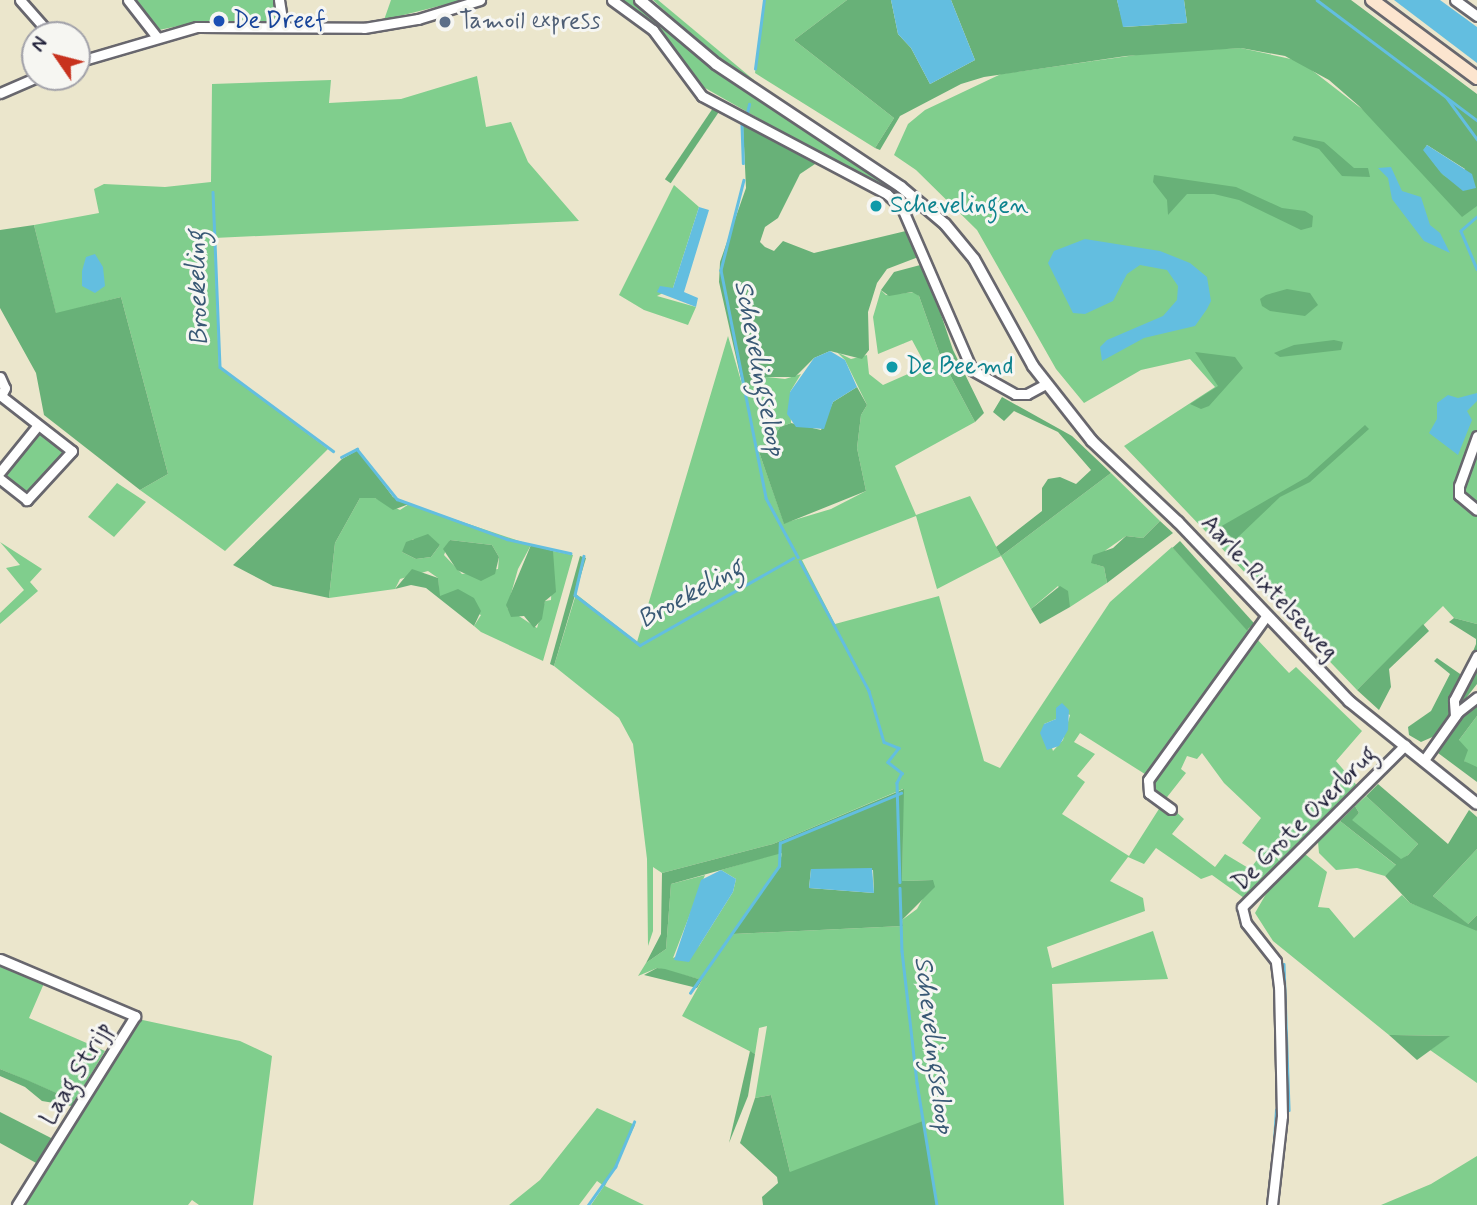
<!DOCTYPE html>
<style>
body{margin:0}
#map{position:relative;width:1477px;height:1205px;overflow:hidden;background:#ebe6cc;font-family:Mynerve,sans-serif}
div>[style]{position:absolute}
[style*='--x']{left:calc(var(--x)*1px);top:calc(var(--y)*1px);width:calc(var(--w)*1px);rotate:calc(var(--a)*1deg)}
.green>*{inset:0;background:#80ce8d;transform-origin:0 0}
.forest>*{inset:0;background:#68b178;transform-origin:0 0}
.water>*{inset:0;background:#63bee0}
.stream>*{height:2.5px;margin:-1.25px;padding:0 1.25px;transform-origin:1.25px;border-radius:1.25px;background:#63bee0}
.roads{filter:drop-shadow(2px 0 #68676e) drop-shadow(-2px 0 #68676e) drop-shadow(0 2px #68676e) drop-shadow(0 -2px #68676e)}
.minor>*{height:9px;margin:-4.5px;padding:0 4.5px;transform-origin:4.5px;border-radius:4.5px;background:#fff}
.tertiary>*{height:10px;margin:-5px;padding:0 5px;transform-origin:5px;border-radius:5px;background:#fff}
.secondary>*{height:12px;margin:-6px;padding:0 6px;transform-origin:6px;border-radius:6px;background:#fce5cf}
.dots>*{width:19px;height:19px;translate:-50% -50%;box-sizing:border-box;border:4px solid #f6f6f2;border-radius:50%}
span{translate:-50% -50%;white-space:nowrap;text-align:center;line-height:1.15;-webkit-text-stroke:6px #f6f6f2;paint-order:stroke}
.transit-label{font-size:24px;color:#164399}
.left{translate:0 -50%;text-align:left}
.service-label{font-size:24px;color:#4e5e75}
.culture-label{font-size:24px;color:#0d838f}
.street-label{font-size:24px;color:#22223b}
.water-label{font-size:26px;color:#395975;font-style:italic}
.north{position:absolute;left:21px;top:21px;width:70px;height:70px;box-sizing:border-box;background:#f6f6f2;border:2px solid #a1a1a9;border-radius:50%;rotate:305deg;font-size:19px;font-weight:700;line-height:28px;text-align:center;color:#22223b}
.north::after{content:'';display:block;margin:auto;width:24px;height:32px;background:#c8321e;clip-path:polygon(50% 0,100% 100%,50% 72%,0 100%)}
</style>
<div id="map">
<div class="green">
<div style="clip-path:polygon(137px 0,276px 0,281px 21px,193px 23px,159px 30px)"></div>
<div style="clip-path:polygon(391px 0,463px 0,384px 20px)"></div>
<div style="clip-path:polygon(619px 0,633px 0,735px 84px,912px 198px,907px 203px,698px 84px)"></div>
<div style="clip-path:polygon(653px 0,658px 0,754px 80px,750px 83px,712px 55px)"></div>
<div style="clip-path:polygon(765px 0,847px 0,794px 40px,894px 118px,875px 148px,755px 73px)"></div>
<div style="clip-path:polygon(1241px 48px,1300px 61px,1477px 198px,1477px 624px,1454px 618px,1443px 606px,1357px 690px,1124px 446px,1215px 387px,1190px 359px,1141px 370px,1084px 403px,1056px 369px,977px 230px,916px 170px,894px 155px,908px 124px,925px 110px,1001px 74px,1157px 52px)"></div>
<div style="clip-path:polygon(477px 76px,486px 127px,511px 122px,528px 162px,579px 221px,214px 238px,219px 367px,328px 449px,225px 551px,140px 490px,168px 474px,121px 297px,56px 314px,34px 225px,99px 213px,94px 189px,104px 184px,165px 187px,211px 182px,212px 84px,331px 80px,329px 103px,401px 99px)"></div>
<div style="clip-path:polygon(674px 185px,699px 207px,673px 288px,657px 296px,696px 307px,688px 325px,644px 310px,619px 295px)"></div>
<div style="clip-path:polygon(evenodd,881px 290px,886px 295px,915px 292px,919px 296px,941px 358px,975px 422px,895px 466px,916px 515px,970px 496px,1001px 556px,1111px 473px,1160px 521px,1143px 538px,1126px 536px,1106px 550px,1095px 564px,1104px 567px,1107px 583px,1070px 607px,1058px 586px,1031px 609px,1001px 556px,937px 589px,916px 516px,802px 560px,835px 624px,939px 596px,984px 761px,1000px 768px,1110px 602px,1172px 547px,1250px 631px,1148px 776px,1080px 733px,1074px 742px,1095px 754px,1077px 776px,1085px 782px,1062px 814px,1129px 856px,1164px 801px,1150px 784px,1255px 637px,1289px 673px,1296px 667px,1362px 731px,1336px 761px,1359px 788px,1244px 898px,1212px 875px,1201px 879px,1156px 848px,1144px 864px,1128px 857px,1110px 881px,1143px 898px,1145px 911px,1047px 947px,1052px 968px,1153px 931px,1168px 979px,1052px 984px,1064px 1205px,938px 1205px,933px 1185px,790px 1172px,771px 1095px,755px 1098px,767px 1026px,759px 1028px,755px 1054px,682px 1016px,702px 980px,657px 968px,638px 976px,646px 963px,666px 949px,671px 884px,705px 875px,673px 958px,699px 946px,733px 892px,736px 879px,721px 870px,782px 852px,779px 867px,734px 934px,903px 926px,902px 920px,917px 909px,933px 880px,902px 881px,903px 789px,773px 844px,662px 873px,653px 867px,653px 931px,648px 946px,647px 859px,633px 744px,619px 718px,554px 666px,576px 594px,637px 642px,728px 336px,743px 388px,767px 377px,785px 379px,801px 374px,790px 392px,791px 423px,780px 427px,770px 443px,757px 446px,784px 523px,831px 509px,866px 491px,857px 448px,861px 415px,867px 405px,845px 360px,837px 352px,851px 359px,867px 355px,869px 374px,883px 385px,926px 366px,912px 340px,878px 354px,873px 317px,881px 290px,1056px 708px,1070px 715px,1063px 740px,1053px 751px,1044px 724px,1056px 719px,1056px 708px,881px 290px,1202px 753px,1224px 783px,1261px 818px,1242px 843px,1260px 856px,1250px 869px,1225px 854px,1215px 867px,1172px 834px,1184px 819px,1164px 801px,1186px 773px,1181px 769px,1187px 756px,1197px 759px,1202px 753px)"></div>
<div style="left:40px;top:431px;width:33px;height:56px;rotate:40deg"></div>
<div style="clip-path:polygon(117px 483px,146px 502px,114px 537px,88px 517px)"></div>
<div style="clip-path:polygon(evenodd,360px 498px,375px 498px,400px 510px,409px 504px,531px 545px,518px 569px,507px 608px,537px 628px,545px 601px,551px 600px,553px 551px,573px 555px,543px 661px,481px 632px,474px 626px,481px 615px,439px 597px,438px 578px,428px 571px,400px 579px,395px 589px,329px 598px,335px 543px,360px 498px,413px 539px,440px 545px,431px 557px,416px 559px,402px 552px,413px 539px,360px 498px,450px 540px,492px 545px,499px 557px,498px 569px,462px 574px,444px 555px,450px 540px)"></div>
<div style="clip-path:polygon(0 542px,42px 569px,30px 582px,38px 591px,0 624px,0 613px,24px 590px,6px 568px,20px 565px)"></div>
<div style="clip-path:polygon(1477px 716px,1477px 767px,1474px 768px,1464px 761px,1459px 740px)"></div>
<div style="clip-path:polygon(1366px 796px,1418px 844px,1408px 855px,1401px 860px,1351px 820px,1359px 813px,1355px 806px)"></div>
<div style="clip-path:polygon(1340px 821px,1397px 866px,1385px 876px,1357px 868px,1336px 870px,1319px 853px,1318px 842px)"></div>
<div style="clip-path:polygon(1477px 849px,1477px 915px,1468px 924px,1477px 931px,1477px 1083px,1430px 1050px,1449px 1036px,1389px 1035px,1273px 941px,1255px 913px,1270px 887px,1305px 854px,1327px 872px,1318px 907px,1329px 908px,1354px 938px,1402px 895px,1410px 903px,1466px 923px,1433px 896px)"></div>
<div style="clip-path:polygon(0 962px,45px 981px,29px 1018px,105px 1051px,75px 1101px,0 1069px)"></div>
<div style="clip-path:polygon(138px 1019px,240px 1041px,272px 1056px,253px 1205px,199px 1205px,192px 1200px,188px 1205px,22px 1205px)"></div>
<div style="clip-path:polygon(597px 1108px,635px 1125px,605px 1186px,644px 1205px,591px 1205px,604px 1186px,597px 1181px,579px 1205px,509px 1205px,540px 1180px)"></div>
<div style="clip-path:polygon(1477px 1156px,1477px 1205px,1381px 1205px,1431px 1184px)"></div>
</div>
<div class="forest">
<div style="clip-path:polygon(evenodd,847px 0,891px 0,898px 34px,911px 48px,930px 84px,975px 60px,951px 0,1117px 0,1124px 27px,1187px 23px,1184px 0,1351px 0,1477px 94px,1477px 206px,1462px 217px,1359px 106px,1329px 80px,1285px 56px,1241px 48px,1126px 56px,984px 77px,961px 84px,900px 116px,880px 150px,875px 148px,894px 118px,794px 40px,847px 0,1427px 145px,1465px 169px,1460px 186px,1443px 175px,1424px 150px,1427px 145px)"></div>
<div style="left:713px;top:108px;width:7px;height:86px;rotate:34deg"></div>
<div style="clip-path:polygon(743px 125px,818px 162px,800px 174px,778px 218px,765px 227px,760px 242px,765px 247px,774px 251px,783px 241px,814px 253px,910px 230px,921px 256px,887px 269px,877px 283px,868px 312px,869px 350px,862px 359px,830px 351px,814px 358px,795px 377px,767px 377px,743px 388px,719px 282px,720px 262px,746px 188px)"></div>
<div style="clip-path:polygon(1294px 136px,1324px 142px,1354px 168px,1368px 168px,1370px 177px,1342px 176px,1319px 149px,1292px 140px)"></div>
<div style="clip-path:polygon(1154px 175px,1236px 187px,1282px 208px,1305px 211px,1313px 216px,1312px 227px,1301px 230px,1239px 200px,1214px 194px,1187px 194px,1168px 215px,1167px 200px,1153px 182px)"></div>
<div style="clip-path:polygon(34px 225px,56px 313px,121px 297px,168px 474px,140px 490px,44px 415px,36px 373px,0 308px,0 230px)"></div>
<div style="clip-path:polygon(924px 264px,953px 350px,984px 413px,975px 422px,941px 358px,919px 296px,912px 292px,889px 296px,881px 290px,894px 272px)"></div>
<div style="clip-path:polygon(1287px 289px,1310px 293px,1318px 305px,1305px 316px,1270px 311px,1262px 306px,1260px 299px,1266px 295px)"></div>
<div style="clip-path:polygon(1334px 340px,1343px 342px,1341px 350px,1280px 357px,1274px 353px,1294px 345px)"></div>
<div style="clip-path:polygon(1195px 352px,1235px 357px,1243px 368px,1209px 406px,1201px 409px,1190px 404px,1218px 386px)"></div>
<div style="clip-path:polygon(857px 387px,867px 405px,861px 415px,857px 448px,866px 491px,784px 524px,757px 446px,770px 443px,780px 427px,791px 423px,821px 430px,833px 402px)"></div>
<div style="clip-path:polygon(1002px 397px,1072px 436px,1111px 473px,1001px 556px,996px 547px,1042px 511px,1042px 488px,1048px 479px,1060px 477px,1076px 484px,1091px 470px,1058px 432px,1014px 411px,1004px 421px,993px 412px)"></div>
<div style="clip-path:polygon(1365px 425px,1369px 429px,1310px 482px,1280px 497px,1235px 540px,1220px 527px,1307px 477px)"></div>
<div style="clip-path:polygon(358px 450px,393px 497px,409px 504px,393px 510px,375px 498px,360px 498px,335px 543px,329px 598px,273px 586px,233px 565px,342px 459px)"></div>
<div style="clip-path:polygon(1160px 521px,1173px 533px,1107px 583px,1104px 567px,1091px 563px,1093px 555px,1113px 548px,1126px 536px,1143px 538px)"></div>
<div style="clip-path:polygon(428px 534px,440px 545px,431px 557px,416px 559px,402px 552px,406px 542px)"></div>
<div style="clip-path:polygon(450px 540px,492px 545px,499px 557px,495px 574px,481px 581px,457px 570px,443px 549px)"></div>
<div style="left:1180px;top:541px;width:111px;height:10px;rotate:48deg"></div>
<div style="clip-path:polygon(531px 545px,553px 551px,556px 592px,545px 601px,542px 619px,534px 628px,524px 616px,511px 617px,506px 605px)"></div>
<div style="clip-path:polygon(580px 556px,586px 558px,554px 666px,550px 664px)"></div>
<div style="clip-path:polygon(412px 569px,438px 578px,440px 596px,458px 589px,474px 598px,481px 611px,474px 626px,426px 588px,411px 585px,395px 589px)"></div>
<div style="clip-path:polygon(1060px 586px,1068px 591px,1070px 607px,1040px 624px,1031px 609px)"></div>
<div style="clip-path:polygon(1454px 618px,1477px 624px,1477px 684px,1437px 735px,1421px 742px,1409px 735px,1408px 727px,1431px 711px,1450px 674px,1434px 661px,1437px 658px,1463px 676px,1476px 644px,1476px 639px,1449px 622px)"></div>
<div style="clip-path:polygon(1423px 624px,1429px 631px,1389px 669px,1391px 687px,1379px 710px,1357px 690px)"></div>
<div style="clip-path:polygon(1477px 703px,1477px 716px,1459px 740px,1468px 750px,1464px 761px,1477px 767px,1477px 782px,1434px 750px,1455px 720px)"></div>
<div style="clip-path:polygon(1378px 784px,1448px 844px,1469px 810px,1477px 817px,1477px 849px,1433px 896px,1468px 924px,1477px 915px,1477px 931px,1410px 903px,1385px 876px,1396px 865px,1340px 821px,1355px 806px,1359px 813px,1352px 820px,1401px 859px,1408px 855px,1418px 844px,1366px 796px)"></div>
<div style="clip-path:polygon(evenodd,904px 789px,902px 881px,933px 880px,935px 887px,902px 920px,903px 926px,733px 934px,779px 867px,782px 853px,671px 884px,666px 949px,646px 963px,661px 934px,662px 873px,773px 844px,904px 789px,811px 869px,873px 870px,874px 893px,809px 888px,811px 869px)"></div>
<div style="clip-path:polygon(657px 968px,665px 969px,702px 980px,697px 988px,644px 975px)"></div>
<div style="clip-path:polygon(1389px 1035px,1394px 1035px,1450px 1036px,1417px 1060px)"></div>
<div style="clip-path:polygon(750px 1051px,755px 1054px,748px 1096px,729px 1143px)"></div>
<div style="clip-path:polygon(0 1069px,27px 1080px,75px 1101px,72px 1106px,42px 1101px,25px 1087px,0 1076px)"></div>
<div style="clip-path:polygon(771px 1095px,790px 1172px,923px 1121px,938px 1205px,763px 1205px,762px 1197px,778px 1183px,777px 1177px,740px 1143px,755px 1098px)"></div>
<div style="clip-path:polygon(0 1112px,53px 1139px,38px 1164px,0 1143px)"></div>
</div>
<div class="water">
<div style="clip-path:polygon(891px 0,951px 0,975px 60px,930px 84px,911px 48px,898px 34px)"></div>
<div style="clip-path:polygon(1117px 0,1184px 0,1187px 23px,1123px 27px)"></div>
<div style="clip-path:polygon(1394px 0,1440px 0,1477px 27px,1477px 63px)"></div>
<div style="clip-path:polygon(1427px 145px,1472px 174px,1476px 188px,1463px 191px,1441px 173px,1423px 150px)"></div>
<div style="clip-path:polygon(1391px 167px,1402px 191px,1421px 197px,1430px 225px,1440px 233px,1450px 253px,1424px 241px,1392px 199px,1388px 178px,1378px 168px)"></div>
<div style="clip-path:polygon(699px 207px,709px 210px,684px 292px,698px 298px,696px 307px,657px 292px,660px 286px,673px 288px)"></div>
<div style="clip-path:polygon(1085px 239px,1160px 251px,1190px 263px,1207px 277px,1211px 301px,1207px 309px,1195px 326px,1144px 338px,1102px 361px,1100px 347px,1107px 340px,1163px 316px,1177px 300px,1178px 286px,1167px 270px,1140px 265px,1127px 274px,1113px 301px,1085px 314px,1073px 313px,1048px 263px,1054px 251px)"></div>
<div style="clip-path:polygon(95px 254px,103px 267px,105px 286px,95px 293px,82px 286px,82px 271px,86px 257px)"></div>
<div style="clip-path:polygon(830px 351px,845px 360px,857px 387px,833px 402px,824px 429px,796px 427px,787px 414px,790px 392px,814px 358px)"></div>
<div style="clip-path:polygon(1477px 393px,1477px 401px,1467px 411px,1472px 420px,1458px 455px,1429px 433px,1437px 419px,1437px 403px,1448px 395px,1458px 398px)"></div>
<div style="clip-path:polygon(1062px 703px,1069px 710px,1068px 730px,1059px 746px,1047px 750px,1040px 733px,1044px 724px,1056px 719px,1056px 708px)"></div>
<div style="clip-path:polygon(811px 869px,872px 868px,874px 893px,809px 888px)"></div>
<div style="clip-path:polygon(721px 870px,736px 879px,733px 892px,689px 962px,674px 960px,701px 880px)"></div>
</div>
<div class="stream">
<div style="--x:1317;--y:0;--w:200;--a:36.9"></div>
<div style="--x:755;--y:69;--w:70;--a:-82.6"></div>
<div style="--x:1447;--y:98;--w:51;--a:53.8"></div>
<div style="--x:747;--y:113;--w:9;--a:-77"></div>
<div style="--x:742;--y:125;--w:38;--a:88"></div>
<div style="--x:744;--y:180;--w:93;--a:104.3"></div>
<div style="--x:721;--y:270;--w:232;--a:78.8"></div>
<div style="--x:766;--y:498;--w:67;--a:61.5"></div>
<div style="--x:213;--y:192;--w:175;--a:87.7"></div>
<div style="--x:220;--y:367;--w:141;--a:36.6"></div>
<div style="--x:1477;--y:217;--w:21;--a:139"></div>
<div style="--x:1461;--y:231;--w:41;--a:67.2"></div>
<div style="--x:341;--y:457;--w:18;--a:-27"></div>
<div style="--x:357;--y:449;--w:64;--a:51.3"></div>
<div style="--x:397;--y:499;--w:117;--a:20"></div>
<div style="--x:507;--y:539;--w:65;--a:12.5"></div>
<div style="--x:584;--y:556;--w:40;--a:103"></div>
<div style="--x:575;--y:595;--w:82;--a:37.6"></div>
<div style="--x:640;--y:645;--w:176;--a:-29.6"></div>
<div style="--x:800;--y:561;--w:147;--a:62"></div>
<div style="--x:869;--y:691;--w:53;--a:73.6"></div>
<div style="--x:884;--y:742;--w:16;--a:22"></div>
<div style="--x:899;--y:748;--w:18;--a:128"></div>
<div style="--x:888;--y:762;--w:18;--a:38"></div>
<div style="--x:902;--y:773;--w:11;--a:117"></div>
<div style="--x:897;--y:783;--w:99;--a:88.3"></div>
<div style="--x:900;--y:888;--w:63;--a:88.2"></div>
<div style="--x:902;--y:951;--w:133;--a:83.5"></div>
<div style="--x:917;--y:1083;--w:124;--a:80.7"></div>
<div style="--x:1284;--y:964;--w:146;--a:88"></div>
<div style="--x:690;--y:993;--w:155;--a:-55"></div>
<div style="--x:779;--y:866;--w:23;--a:-88"></div>
<div style="--x:780;--y:843;--w:131;--a:-22.5"></div>
<div style="--x:1273;--y:1156;--w:46;--a:-86.3"></div>
<div style="--x:588;--y:1205;--w:47;--a:-54.6"></div>
<div style="--x:615;--y:1167;--w:49;--a:-67.1"></div>
</div>
<div class="roads">
<div class="minor">
<div style="--x:20;--y:0;--w:47;--a:48.5"></div>
<div style="--x:128;--y:0;--w:46;--a:52.1"></div>
<div style="--x:279;--y:0;--w:25;--a:81"></div>
<div style="--x:612;--y:0;--w:51;--a:36.2"></div>
<div style="--x:653;--y:30;--w:82;--a:53.4"></div>
<div style="--x:702;--y:96;--w:209;--a:27.9"></div>
<div style="--x:887;--y:194;--w:21;--a:43"></div>
<div style="--x:902;--y:208;--w:176;--a:66.6"></div>
<div style="--x:972;--y:370;--w:49;--a:29.2"></div>
<div style="--x:1015;--y:394;--w:12;--a:0"></div>
<div style="--x:1027;--y:394;--w:21;--a:-28"></div>
<div style="--x:1455;--y:0;--w:27;--a:36"></div>
<div style="--x:77;--y:62;--w:125;--a:-16.3"></div>
<div style="--x:197;--y:27;--w:167;--a:0.3"></div>
<div style="--x:364;--y:28;--w:55;--a:-9.5"></div>
<div style="--x:418;--y:19;--w:65;--a:-17"></div>
<div style="--x:0;--y:93;--w:40;--a:-23.4"></div>
<div style="--x:0;--y:377;--w:12;--a:66"></div>
<div style="--x:5;--y:388;--w:9;--a:117"></div>
<div style="--x:0;--y:395;--w:91;--a:37.9"></div>
<div style="--x:72;--y:451;--w:67;--a:132.6"></div>
<div style="--x:27;--y:500;--w:34;--a:-142"></div>
<div style="--x:1477;--y:436;--w:53;--a:109.8"></div>
<div style="--x:1459;--y:486;--w:9;--a:90"></div>
<div style="--x:1459;--y:495;--w:23;--a:40"></div>
<div style="--x:0;--y:472;--w:60;--a:-51"></div>
<div style="--x:1455;--y:716;--w:16;--a:-94"></div>
<div style="--x:1454;--y:700;--w:50;--a:-62.4"></div>
<div style="--x:1424;--y:760;--w:59;--a:-54.7"></div>
<div style="--x:1458;--y:712;--w:24;--a:-38"></div>
<div style="--x:1171;--y:809;--w:27;--a:-144"></div>
<div style="--x:1149;--y:793;--w:13;--a:-94"></div>
<div style="--x:1148;--y:780;--w:203;--a:-54.2"></div>
<div style="--x:0;--y:959;--w:147;--a:22.9"></div>
<div style="--x:135;--y:1016;--w:223;--a:122"></div>
<div style="--x:1272;--y:1205;--w:90;--a:-83.6"></div>
<div style="--x:1282;--y:1116;--w:129;--a:-91.3"></div>
<div style="--x:1279;--y:987;--w:26;--a:-97"></div>
<div style="--x:1276;--y:961;--w:48;--a:-128.3"></div>
<div style="--x:1246;--y:923;--w:16;--a:-104"></div>
<div style="--x:1242;--y:907;--w:230;--a:-44.8"></div>
</div>
<div class="tertiary">
<div style="--x:640;--y:0;--w:99;--a:40.1"></div>
<div style="--x:716;--y:64;--w:222;--a:33.6"></div>
<div style="--x:901;--y:187;--w:57;--a:40.1"></div>
<div style="--x:945;--y:224;--w:45;--a:50.4"></div>
<div style="--x:974;--y:259;--w:122;--a:61.1"></div>
<div style="--x:1033;--y:366;--w:95;--a:51.8"></div>
<div style="--x:1092;--y:441;--w:118;--a:43.3"></div>
<div style="--x:1178;--y:522;--w:248;--a:46.3"></div>
<div style="--x:1349;--y:701;--w:164;--a:38.8"></div>
</div>
<div class="secondary">
<div style="--x:1372;--y:0;--w:131;--a:36.6"></div>
</div>
</div>
<div class="dots">
<div style="left:219px;top:21px;background:#1a4fb4"></div>
<div style="left:445px;top:22px;background:#5c6f8a"></div>
<div style="left:876px;top:206px;background:#0f9aa8"></div>
<div style="left:892px;top:367px;background:#0f9aa8"></div>
</div>
<div class="transit-label">
<span class="left" style="left:233px;top:21px">De Dreef</span>
</div>
<div class="service-label">
<span class="left" style="left:459px;top:22px">Tamoil express</span>
</div>
<div class="culture-label">
<span class="left" style="left:890px;top:206px">Schevelingen</span>
<span class="left" style="left:906px;top:367px">De Beemd</span>
</div>
<div class="street-label">
<span style="left:1269px;top:588px;rotate:47deg">Aarle-Rixtelseweg</span>
<span style="left:1305px;top:819px;rotate:-45deg">De Grote Overbrug</span>
<span style="left:77px;top:1074px;rotate:-59deg">Laag Strijp</span>
</div>
<div class="water-label">
<span style="left:199px;top:288px;rotate:-92deg">Broekeling</span>
<span style="left:758px;top:368px;rotate:79deg">Schevelingseloop</span>
<span style="left:691px;top:595px;rotate:-29deg">Broekeling</span>
<span style="left:932px;top:1045px;rotate:83deg">Schevelingseloop</span>
</div>
<div class="north">N</div>
</div>
